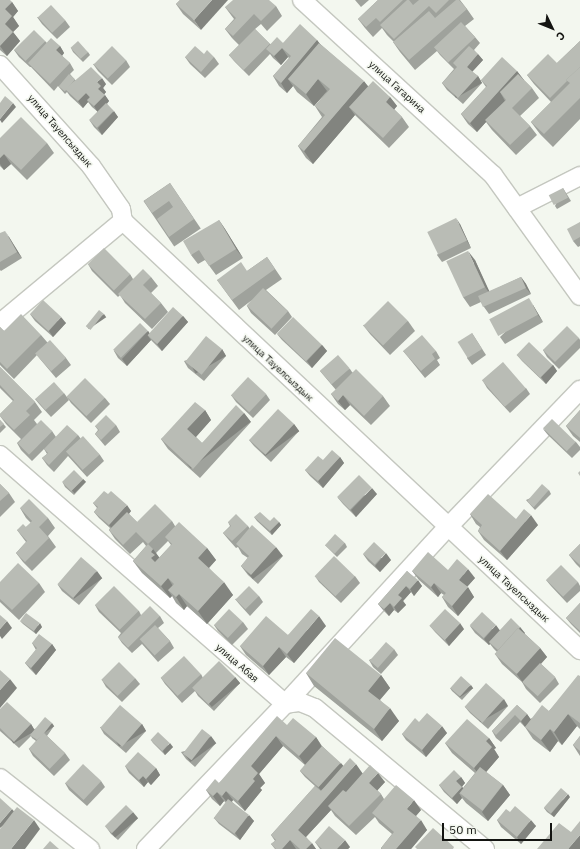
<!DOCTYPE html>
<meta charset="utf-8">
<style>
body{margin:0}
#map{position:relative;width:580px;height:849px;overflow:hidden;background:#f3f7ef;font-family:"IBM Plex Sans",sans-serif}
div>[style]{position:absolute}
[style*='--x']{left:calc(var(--x)*1px);top:calc(var(--y)*1px);width:calc(var(--w)*1px);rotate:calc(var(--a)*1deg)}
.roads{filter:drop-shadow(1px 0 #c4c7bf) drop-shadow(-1px 0 #c4c7bf) drop-shadow(0 1px #c4c7bf) drop-shadow(0 -1px #c4c7bf)}
.minor>*{height:18px;margin:-9px;padding:0 9px;transform-origin:9px;border-radius:9px;background:#fff}
.wall>*{inset:0;background:#9fa29c;transform-origin:0 0}
.shaded-wall>*{inset:0;background:#82847f;transform-origin:0 0}
.building>*{inset:0;background:#b9bcb5;transform-origin:0 0}
span{translate:-50% -50%;white-space:nowrap;text-align:center;line-height:1.15;-webkit-text-stroke:3px #f3f7ef;paint-order:stroke}
.street-label{font-size:10px;color:#141512}
.north{position:absolute;left:532px;top:8px;width:40px;height:40px;-webkit-text-stroke:3px #f3f7ef;paint-order:stroke;rotate:133deg;font-size:11px;font-weight:700;line-height:16px;text-align:center;color:#141512}
.north::after{content:'';display:block;margin:auto;width:14px;height:18px;background:#141512;clip-path:polygon(50% 0,100% 100%,50% 72%,0 100%)}
.scale{position:absolute;left:442px;top:823px;width:110px;height:18px;box-sizing:border-box;border:2px solid #141512;border-top:0;padding-left:5px;font-size:12px;line-height:14px;white-space:nowrap;color:#141512;-webkit-text-stroke:3px #f3f7ef;paint-order:stroke}
</style>
<div id="map">
<div class="roads">
<div class="minor">
<div style="--x:302;--y:0;--w:259;--a:42.5"></div>
<div style="--x:493;--y:175;--w:149;--a:54.3"></div>
<div style="--x:0;--y:65;--w:136;--a:48"></div>
<div style="--x:91;--y:166;--w:52;--a:55.1"></div>
<div style="--x:121;--y:209;--w:12;--a:81"></div>
<div style="--x:123;--y:221;--w:627;--a:43.19"></div>
<div style="--x:517;--y:208;--w:71;--a:-26.9"></div>
<div style="--x:0;--y:323;--w:160;--a:-39.7"></div>
<div style="--x:0;--y:455;--w:378;--a:41.1"></div>
<div style="--x:285;--y:704;--w:15;--a:-8"></div>
<div style="--x:300;--y:702;--w:16;--a:22"></div>
<div style="--x:315;--y:708;--w:221;--a:39.7"></div>
<div style="--x:0;--y:778;--w:115;--a:38.3"></div>
<div style="--x:146;--y:849;--w:201;--a:-46.2"></div>
<div style="--x:285;--y:704;--w:239;--a:-47.4"></div>
<div style="--x:447;--y:528;--w:192;--a:-46.1"></div>
</div>
</div>
<div class="wall">
<div style="clip-path:polygon(0 0,12px 2px,18px 11px,13px 17px,19px 26px,13px 32px,20px 41px,7px 56px,0 50px)"></div>
<div style="clip-path:polygon(180px 0,201px 30px,183px 14px,176px 4px)"></div>
<div style="clip-path:polygon(355px 0,369px 0,361px 7px)"></div>
<div style="clip-path:polygon(378px 0,460px 0,467px 9px,474px 19px,465px 26px,475px 37px,480px 43px,474px 50px,483px 60px,472px 72px,478px 76px,482px 83px,463px 104px,447px 90px,442px 83px,454px 69px,440px 55px,437px 51px,415px 70px,400px 52px,393px 42px,394px 42px,387px 35px,382px 28px,373px 37px,365px 28px,358px 19px)"></div>
<div style="clip-path:polygon(276px 6px,282px 16px,267px 31px,261px 24px,255px 29px,270px 44px,317px 40px,319px 43px,368px 86px,390px 97px,397px 106px,394px 109px,402px 117px,409px 127px,389px 148px,355px 115px,313px 164px,306px 158px,298px 146px,322px 117px,315px 106px,327px 92px,314px 106px,297px 92px,293px 86px,287px 93px,279px 86px,273px 76px,289px 58px,288px 57px,281px 65px,273px 58px,270px 54px,249px 76px,234px 61px,229px 55px,239px 45px,232px 38px,225px 29px,234px 19px,225px 7px)"></div>
<div style="clip-path:polygon(37px 17px,65px 20px,70px 27px,57px 39px,42px 24px)"></div>
<div style="clip-path:polygon(45px 41px,47px 43px,60px 46px,64px 53px,62px 56px,70px 63px,74px 70px,70px 74px,75px 80px,106px 84px,103px 88px,106px 92px,104px 94px,109px 101px,107px 104px,118px 117px,102px 135px,94px 127px,90px 121px,98px 112px,92px 107px,88px 102px,83px 108px,70px 96px,67px 92px,65px 94px,58px 86px,54px 91px,31px 67px,30px 67px,19px 57px,14px 50px)"></div>
<div style="clip-path:polygon(580px 41px,580px 119px,553px 147px,540px 134px,531px 122px,551px 102px,534px 84px,527px 75px,557px 63px)"></div>
<div style="clip-path:polygon(71px 48px,88px 52px,90px 55px,83px 62px,73px 52px)"></div>
<div style="clip-path:polygon(185px 57px,214px 57px,219px 64px,205px 78px,190px 64px)"></div>
<div style="clip-path:polygon(126px 60px,130px 67px,112px 85px,98px 71px,93px 64px)"></div>
<div style="clip-path:polygon(517px 71px,522px 78px,532px 88px,539px 98px,520px 116px,530px 126px,537px 135px,516px 155px,492px 130px,486px 122px,477px 132px,468px 124px,461px 114px,486px 87px,481px 80px)"></div>
<div style="clip-path:polygon(0 138px,47px 143px,54px 153px,27px 180px,11px 164px,4px 170px,0 166px)"></div>
<div style="left:170px;top:183px;width:55px;height:32px;rotate:56deg"></div>
<div style="clip-path:polygon(563px 188px,571px 201px,557px 209px,555px 206px)"></div>
<div style="clip-path:polygon(219px 220px,225px 229px,243px 258px,216px 275px,205px 260px,198px 264px,191px 255px)"></div>
<div style="clip-path:polygon(580px 222px,580px 246px,578px 247px,573px 241px)"></div>
<div style="clip-path:polygon(460px 224px,471px 248px,442px 262px,437px 255px)"></div>
<div style="clip-path:polygon(0 233px,9px 237px,22px 258px,1px 271px,0 270px)"></div>
<div style="clip-path:polygon(267px 257px,282px 279px,266px 290px,288px 311px,292px 317px,275px 335px,251px 313px,247px 306px,252px 300px,239px 310px,217px 280px,247px 271px)"></div>
<div style="clip-path:polygon(475px 260px,489px 292px,521px 277px,526px 284px,531px 294px,489px 314px,484px 307px,481px 302px,470px 307px,463px 297px)"></div>
<div style="clip-path:polygon(88px 264px,130px 274px,133px 279px,151px 277px,158px 286px,151px 293px,161px 303px,168px 312px,152px 329px,125px 303px,120px 295px,118px 297px,92px 271px)"></div>
<div style="clip-path:polygon(533px 305px,543px 322px,505px 344px,500px 337px)"></div>
<div style="clip-path:polygon(30px 314px,66px 323px,53px 337px,35px 321px)"></div>
<div style="clip-path:polygon(183px 316px,188px 322px,162px 351px,151px 340px,127px 366px,118px 358px,114px 351px,148px 331px,150px 334px)"></div>
<div style="clip-path:polygon(408px 321px,415px 331px,390px 355px,370px 334px,363px 325px)"></div>
<div style="clip-path:polygon(0 327px,4px 331px,41px 335px,47px 342px,66px 358px,71px 365px,56px 378px,40px 359px,37px 355px,14px 379px,0 365px)"></div>
<div style="clip-path:polygon(472px 333px,486px 355px,472px 365px,467px 358px)"></div>
<div style="clip-path:polygon(277px 334px,322px 345px,327px 351px,312px 368px,282px 340px)"></div>
<div style="clip-path:polygon(579px 338px,580px 340px,580px 348px,559px 369px,547px 357px,543px 350px)"></div>
<div style="clip-path:polygon(222px 349px,226px 356px,204px 381px,188px 368px,184px 361px)"></div>
<div style="clip-path:polygon(403px 351px,436px 351px,440px 358px,437px 360px,440px 365px,425px 378px,408px 357px)"></div>
<div style="clip-path:polygon(517px 355px,553px 365px,557px 371px,546px 384px,522px 361px)"></div>
<div style="clip-path:polygon(0 367px,35px 402px,42px 412px,34px 420px,37px 424px,52px 431px,56px 437px,78px 435px,81px 439px,100px 455px,104px 461px,87px 477px,68px 456px,54px 472px,47px 465px,42px 458px,47px 454px,44px 449px,32px 461px,21px 450px,17px 443px,21px 439px,6px 424px,0 416px,0 414px,13px 401px,0 388px)"></div>
<div style="clip-path:polygon(350px 369px,352px 372px,383px 396px,390px 406px,371px 425px,350px 405px,345px 410px,338px 404px,331px 394px,336px 390px,325px 377px,320px 371px)"></div>
<div style="clip-path:polygon(483px 381px,526px 388px,530px 394px,510px 413px,487px 388px)"></div>
<div style="clip-path:polygon(64px 393px,69px 400px,51px 417px,40px 405px,35px 399px)"></div>
<div style="clip-path:polygon(266px 394px,270px 400px,253px 418px,236px 402px,231px 395px)"></div>
<div style="clip-path:polygon(67px 397px,105px 398px,110px 404px,91px 423px,71px 403px)"></div>
<div style="clip-path:polygon(205px 410px,211px 420px,196px 437px,202px 443px,244px 413px,251px 422px,200px 478px,168px 449px,161px 439px)"></div>
<div style="clip-path:polygon(580px 410px,580px 442px,573px 436px,566px 426px)"></div>
<div style="clip-path:polygon(0 420px,6px 427px,0 433px)"></div>
<div style="clip-path:polygon(294px 424px,299px 431px,271px 462px,254px 446px,249px 440px)"></div>
<div style="clip-path:polygon(116px 425px,120px 432px,105px 446px,95px 434px,98px 430px,95px 426px)"></div>
<div style="clip-path:polygon(543px 429px,576px 442px,580px 447px,580px 450px,572px 458px,548px 435px)"></div>
<div style="clip-path:polygon(340px 457px,344px 463px,323px 488px,310px 476px,305px 470px,323px 460px)"></div>
<div style="clip-path:polygon(83px 479px,86px 482px,74px 495px,65px 487px,63px 483px)"></div>
<div style="clip-path:polygon(0 484px,9px 493px,15px 502px,0 517px)"></div>
<div style="clip-path:polygon(549px 490px,551px 494px,535px 510px,526px 500px)"></div>
<div style="clip-path:polygon(evenodd,108px 494px,131px 511px,129px 514px,137px 522px,172px 521px,175px 526px,207px 548px,216px 560px,209px 568px,233px 595px,207px 624px,187px 606px,184px 610px,176px 603px,172px 596px,170px 598px,142px 573px,133px 561px,146px 546px,143px 542px,130px 554px,115px 539px,109px 530px,110px 528px,99px 518px,94px 512px,97px 508px,93px 503px,108px 494px,168px 541px,171px 545px,159px 558px,156px 553px,168px 541px)"></div>
<div style="clip-path:polygon(377px 494px,356px 517px,343px 504px,338px 498px)"></div>
<div style="clip-path:polygon(20px 508px,48px 518px,55px 528px,48px 536px,56px 547px,32px 571px,23px 562px,16px 553px,26px 542px,17px 530px,26px 527px,31px 523px,26px 518px)"></div>
<div style="clip-path:polygon(470px 514px,516px 519px,538px 525px,507px 560px,484px 540px,478px 531px,480px 527px,476px 524px)"></div>
<div style="clip-path:polygon(254px 517px,270px 521px,279px 522px,281px 525px,272px 535px,257px 521px)"></div>
<div style="clip-path:polygon(228px 522px,248px 526px,250px 529px,283px 556px,258px 584px,248px 575px,241px 566px,248px 558px,242px 554px,238px 547px,236px 548px,228px 539px,223px 533px,230px 526px)"></div>
<div style="clip-path:polygon(345px 543px,347px 547px,337px 557px,325px 545px)"></div>
<div style="clip-path:polygon(580px 544px,580px 568px,576px 564px,569px 555px)"></div>
<div style="clip-path:polygon(363px 554px,391px 560px,380px 572px,368px 561px)"></div>
<div style="clip-path:polygon(448px 570px,475px 578px,467px 587px,474px 597px,458px 616px,448px 607px,442px 597px,444px 595px,441px 593px,438px 597px,419px 580px,412px 571px)"></div>
<div style="clip-path:polygon(407px 571px,422px 586px,414px 596px,411px 592px,403px 601px,406px 605px,398px 613px,394px 610px,389px 616px,383px 610px,378px 604px)"></div>
<div style="clip-path:polygon(315px 576px,355px 576px,360px 583px,341px 603px,319px 582px)"></div>
<div style="clip-path:polygon(102px 578px,79px 605px,62px 591px,58px 585px)"></div>
<div style="clip-path:polygon(546px 580px,578px 582px,580px 586px,580px 591px,567px 603px,551px 586px)"></div>
<div style="clip-path:polygon(0 582px,39px 583px,45px 592px,19px 620px,0 602px)"></div>
<div style="clip-path:polygon(259px 596px,263px 602px,250px 616px,240px 605px,235px 599px)"></div>
<div style="clip-path:polygon(580px 603px,580px 633px,571px 624px,566px 618px)"></div>
<div style="clip-path:polygon(95px 605px,139px 611px,141px 615px,160px 616px,164px 623px,158px 628px,170px 641px,174px 648px,158px 662px,142px 644px,132px 653px,122px 643px,118px 637px,121px 633px,99px 612px)"></div>
<div style="clip-path:polygon(20px 621px,42px 627px,36px 634px,23px 624px)"></div>
<div style="clip-path:polygon(243px 622px,248px 629px,232px 645px,218px 631px,214px 625px)"></div>
<div style="clip-path:polygon(326px 626px,294px 663px,286px 657px,269px 675px,246px 655px,240px 646px)"></div>
<div style="clip-path:polygon(430px 626px,464px 629px,449px 646px,435px 632px)"></div>
<div style="clip-path:polygon(470px 626px,500px 630px,520px 627px,525px 634px,540px 648px,547px 657px,541px 664px,555px 677px,559px 684px,540px 703px,526px 689px,522px 682px,502px 664px,495px 654px,497px 652px,494px 649px,490px 644px,489px 645px,475px 633px)"></div>
<div style="clip-path:polygon(32px 643px,52px 644px,56px 650px,36px 675px,30px 669px,25px 663px,36px 650px)"></div>
<div style="clip-path:polygon(394px 649px,398px 655px,381px 674px,373px 667px,369px 660px)"></div>
<div style="clip-path:polygon(306px 673px,381px 675px,390px 688px,380px 700px,399px 721px,382px 741px,314px 686px)"></div>
<div style="clip-path:polygon(201px 674px,203px 678px,235px 677px,240px 683px,214px 711px,198px 696px,195px 691px,182px 703px,165px 684px,161px 678px)"></div>
<div style="clip-path:polygon(580px 676px,580px 729px,577px 726px,562px 745px,558px 741px,550px 752px,533px 739px,525px 727px,520px 722px,501px 742px,496px 738px,492px 731px,517px 705px,527px 714px,530px 719px,549px 711px)"></div>
<div style="clip-path:polygon(135px 678px,140px 684px,122px 702px,106px 687px,102px 680px)"></div>
<div style="clip-path:polygon(450px 688px,473px 688px,462px 700px,452px 691px)"></div>
<div style="clip-path:polygon(508px 706px,488px 729px,470px 713px,465px 707px)"></div>
<div style="clip-path:polygon(0 709px,31px 724px,34px 729px,54px 726px,47px 736px,65px 753px,70px 760px,54px 776px,33px 756px,29px 749px,36px 741px,32px 738px,31px 736px,19px 748px,0 731px)"></div>
<div style="clip-path:polygon(419px 722px,447px 733px,426px 757px,406px 740px,402px 734px)"></div>
<div style="clip-path:polygon(142px 724px,146px 731px,126px 753px,104px 734px,100px 727px)"></div>
<div style="clip-path:polygon(287px 725px,316px 737px,322px 746px,343px 766px,385px 782px,377px 790px,381px 794px,384px 799px,421px 810px,416px 816px,427px 830px,411px 849px,381px 849px,381px 848px,392px 834px,379px 823px,375px 817px,356px 835px,335px 816px,331px 810px,306px 837px,316px 849px,275px 849px,271px 844px,275px 841px,271px 835px,315px 786px,305px 777px,300px 771px,305px 765px,283px 746px,259px 774px,265px 783px,260px 788px,262px 790px,245px 811px,233px 800px,232px 802px,254px 821px,240px 840px,219px 824px,214px 818px,226px 803px,224px 801px,220px 806px,212px 799px,206px 790px,219px 783px)"></div>
<div style="clip-path:polygon(580px 736px,580px 756px,573px 745px)"></div>
<div style="clip-path:polygon(489px 738px,496px 748px,494px 749px,499px 757px,486px 772px,503px 785px,510px 795px,488px 821px,466px 803px,462px 798px,457px 804px,444px 792px,439px 785px,461px 777px,465px 783px,462px 786px,463px 788px,475px 773px,452px 753px,445px 743px)"></div>
<div style="clip-path:polygon(151px 740px,173px 747px,165px 755px,153px 743px)"></div>
<div style="clip-path:polygon(216px 743px,195px 767px,186px 759px,181px 752px)"></div>
<div style="clip-path:polygon(125px 766px,156px 768px,160px 775px,151px 785px,148px 782px,144px 787px,129px 773px)"></div>
<div style="clip-path:polygon(101px 781px,105px 787px,87px 806px,69px 790px,65px 783px)"></div>
<div style="clip-path:polygon(570px 797px,554px 817px,547px 812px,544px 808px)"></div>
<div style="clip-path:polygon(510px 812px,536px 826px,521px 844px,501px 827px,497px 820px)"></div>
<div style="clip-path:polygon(138px 818px,118px 840px,111px 834px,106px 827px)"></div>
<div style="clip-path:polygon(315px 842px,350px 847px,348px 849px,320px 849px)"></div>
</div>
<div class="shaded-wall">
<div style="clip-path:polygon(212px 0,228px 0,201px 30px,194px 20px)"></div>
<div style="clip-path:polygon(12px 2px,18px 11px,13px 17px,19px 26px,13px 32px,20px 41px,7px 56px,0 46px,5px 24px,5px 9px)"></div>
<div style="clip-path:polygon(317px 40px,324px 49px,288px 79px,293px 86px,287px 93px,281px 83px)"></div>
<div style="clip-path:polygon(60px 46px,64px 53px,61px 57px,56px 50px)"></div>
<div style="clip-path:polygon(282px 48px,288px 57px,281px 65px,274px 56px)"></div>
<div style="clip-path:polygon(478px 54px,483px 60px,471px 73px,467px 67px)"></div>
<div style="clip-path:polygon(517px 71px,524px 80px,500px 92px,505px 101px,477px 132px,470px 123px)"></div>
<div style="left:478px;top:76px;width:8px;height:30px;rotate:60deg"></div>
<div style="clip-path:polygon(102px 78px,106px 84px,103px 88px,106px 92px,103px 96px,98px 89px,97px 82px)"></div>
<div style="clip-path:polygon(318px 79px,327px 91px,314px 106px,306px 94px)"></div>
<div style="clip-path:polygon(364px 81px,373px 93px,349px 107px,355px 115px,313px 164px,304px 151px)"></div>
<div style="clip-path:polygon(86px 93px,91px 99px,87px 100px,88px 102px,83px 108px,78px 101px)"></div>
<div style="clip-path:polygon(105px 95px,109px 101px,98px 113px,94px 106px)"></div>
<div style="clip-path:polygon(390px 97px,397px 106px,393px 111px,386px 102px)"></div>
<div style="clip-path:polygon(13px 103px,16px 107px,2px 123px,0 120px,0 119px)"></div>
<div style="clip-path:polygon(114px 111px,118px 117px,102px 135px,98px 128px)"></div>
<div style="clip-path:polygon(4px 154px,11px 164px,4px 170px,0 164px,0 158px)"></div>
<div style="clip-path:polygon(456px 218px,460px 224px,471px 248px,467px 241px)"></div>
<div style="clip-path:polygon(219px 220px,225px 229px,243px 258px,236px 249px)"></div>
<div style="clip-path:polygon(5px 231px,9px 237px,22px 258px,17px 252px)"></div>
<div style="clip-path:polygon(468px 251px,475px 260px,492px 297px,485px 287px)"></div>
<div style="clip-path:polygon(521px 277px,526px 284px,531px 294px,526px 288px)"></div>
<div style="clip-path:polygon(529px 298px,533px 305px,543px 322px,538px 315px)"></div>
<div style="left:104px;top:314px;width:4px;height:21px;rotate:56deg"></div>
<div style="clip-path:polygon(183px 316px,188px 322px,162px 351px,157px 344px)"></div>
<div style="clip-path:polygon(61px 317px,66px 323px,53px 337px,49px 331px)"></div>
<div style="clip-path:polygon(148px 331px,153px 338px,148px 336px,151px 340px,127px 366px,122px 359px)"></div>
<div style="clip-path:polygon(322px 345px,327px 351px,312px 368px,307px 361px)"></div>
<div style="left:222px;top:349px;width:8px;height:35px;rotate:60deg"></div>
<div style="clip-path:polygon(553px 365px,557px 371px,546px 384px,541px 377px)"></div>
<div style="clip-path:polygon(343px 395px,350px 405px,345px 410px,338px 401px)"></div>
<div style="clip-path:polygon(205px 410px,211px 420px,194px 439px,187px 429px)"></div>
<div style="left:244px;top:413px;width:11px;height:76px;rotate:52deg"></div>
<div style="left:294px;top:424px;width:9px;height:42px;rotate:54deg"></div>
<div style="clip-path:polygon(340px 457px,344px 463px,323px 488px,318px 481px)"></div>
<div style="left:83px;top:479px;width:4px;height:16px;rotate:45deg"></div>
<div style="clip-path:polygon(372px 488px,377px 494px,356px 517px,351px 510px)"></div>
<div style="clip-path:polygon(127px 505px,131px 511px,114px 531px,109px 525px)"></div>
<div style="clip-path:polygon(531px 515px,538px 525px,507px 560px,500px 551px)"></div>
<div style="clip-path:polygon(279px 522px,281px 525px,272px 535px,270px 531px)"></div>
<div style="left:276px;top:547px;width:11px;height:38px;rotate:52deg"></div>
<div style="clip-path:polygon(207px 548px,216px 560px,206px 571px,198px 558px)"></div>
<div style="clip-path:polygon(153px 549px,162px 561px,160px 571px,151px 558px,151px 552px)"></div>
<div style="clip-path:polygon(386px 553px,391px 560px,380px 572px,375px 566px)"></div>
<div style="clip-path:polygon(468px 569px,475px 578px,465px 589px,459px 580px)"></div>
<div style="left:97px;top:571px;width:9px;height:35px;rotate:54deg"></div>
<div style="clip-path:polygon(168px 578px,176px 591px,168px 590px,172px 596px,170px 598px,161px 586px)"></div>
<div style="clip-path:polygon(418px 580px,422px 586px,414px 596px,410px 589px)"></div>
<div style="clip-path:polygon(224px 582px,233px 595px,207px 624px,198px 611px)"></div>
<div style="clip-path:polygon(434px 583px,441px 593px,438px 597px,431px 587px)"></div>
<div style="clip-path:polygon(406px 586px,411px 592px,403px 601px,406px 605px,398px 613px,394px 607px,398px 595px)"></div>
<div style="clip-path:polygon(468px 587px,474px 597px,458px 616px,452px 606px)"></div>
<div style="clip-path:polygon(179px 594px,187px 606px,184px 610px,176px 597px)"></div>
<div style="clip-path:polygon(390px 603px,394px 610px,389px 616px,384px 609px)"></div>
<div style="clip-path:polygon(319px 616px,326px 626px,294px 663px,287px 654px)"></div>
<div style="clip-path:polygon(7px 621px,12px 628px,2px 639px,0 636px,0 629px)"></div>
<div style="clip-path:polygon(40px 623px,42px 627px,36px 634px,34px 631px)"></div>
<div style="clip-path:polygon(460px 623px,464px 629px,449px 646px,445px 639px)"></div>
<div style="clip-path:polygon(496px 625px,501px 632px,489px 642px,490px 644px,489px 645px,484px 639px)"></div>
<div style="clip-path:polygon(520px 627px,525px 633px,503px 657px,499px 651px)"></div>
<div style="clip-path:polygon(52px 644px,56px 650px,36px 675px,31px 668px)"></div>
<div style="clip-path:polygon(279px 647px,286px 657px,269px 675px,263px 666px)"></div>
<div style="clip-path:polygon(540px 648px,547px 657px,523px 683px,516px 673px)"></div>
<div style="clip-path:polygon(381px 675px,390px 688px,377px 703px,368px 691px)"></div>
<div style="left:235px;top:677px;width:8px;height:37px;rotate:50deg"></div>
<div style="clip-path:polygon(10px 679px,17px 688px,0 708px,0 690px)"></div>
<div style="left:471px;top:685px;width:4px;height:16px;rotate:56deg"></div>
<div style="left:504px;top:699px;width:8px;height:32px;rotate:60deg"></div>
<div style="clip-path:polygon(390px 708px,399px 721px,382px 741px,374px 729px)"></div>
<div style="clip-path:polygon(527px 714px,532px 721px,525px 727px,521px 721px)"></div>
<div style="clip-path:polygon(568px 714px,577px 726px,562px 745px,554px 732px)"></div>
<div style="left:52px;top:723px;width:4px;height:23px;rotate:56deg"></div>
<div style="left:31px;top:724px;width:8px;height:25px;rotate:60deg"></div>
<div style="left:142px;top:724px;width:8px;height:31px;rotate:60deg"></div>
<div style="clip-path:polygon(442px 726px,447px 733px,426px 757px,422px 750px)"></div>
<div style="clip-path:polygon(550px 729px,558px 741px,550px 752px,541px 740px)"></div>
<div style="left:211px;top:736px;width:9px;height:32px;rotate:54deg"></div>
<div style="clip-path:polygon(276px 736px,283px 746px,259px 774px,265px 783px,260px 788px,262px 790px,245px 811px,238px 801px,253px 779px,251px 766px)"></div>
<div style="clip-path:polygon(316px 737px,322px 747px,306px 766px,299px 756px)"></div>
<div style="clip-path:polygon(489px 738px,496px 748px,494px 749px,499px 757px,481px 778px,474px 768px,486px 741px)"></div>
<div style="clip-path:polygon(170px 743px,173px 747px,165px 755px,163px 751px)"></div>
<div style="left:341px;top:763px;width:8px;height:33px;rotate:50deg"></div>
<div style="clip-path:polygon(356px 764px,363px 774px,332px 809px,328px 806px,331px 810px,304px 839px,298px 830px)"></div>
<div style="clip-path:polygon(156px 768px,160px 775px,151px 785px,146px 779px)"></div>
<div style="clip-path:polygon(378px 773px,385px 782px,376px 792px,369px 783px)"></div>
<div style="clip-path:polygon(143px 776px,148px 782px,144px 787px,139px 780px)"></div>
<div style="clip-path:polygon(461px 777px,465px 783px,461px 788px,456px 781px)"></div>
<div style="clip-path:polygon(503px 785px,510px 795px,488px 821px,482px 812px)"></div>
<div style="clip-path:polygon(462px 787px,467px 793px,459px 793px,462px 798px,457px 804px,452px 798px)"></div>
<div style="clip-path:polygon(226px 791px,233px 800px,229px 805px,222px 796px)"></div>
<div style="clip-path:polygon(217px 792px,224px 801px,220px 806px,213px 796px)"></div>
<div style="clip-path:polygon(568px 794px,570px 797px,554px 817px,551px 814px)"></div>
<div style="clip-path:polygon(414px 800px,421px 810px,414px 818px,407px 809px)"></div>
<div style="clip-path:polygon(12px 809px,17px 815px,0 828px,0 823px)"></div>
<div style="left:133px;top:812px;width:8px;height:30px;rotate:50deg"></div>
<div style="clip-path:polygon(249px 815px,254px 821px,240px 840px,235px 833px)"></div>
<div style="clip-path:polygon(34px 820px,40px 829px,25px 849px,11px 849px)"></div>
<div style="clip-path:polygon(421px 820px,427px 830px,411px 849px,396px 849px)"></div>
<div style="clip-path:polygon(531px 820px,536px 826px,521px 844px,517px 837px)"></div>
<div style="clip-path:polygon(580px 835px,580px 849px,568px 849px)"></div>
<div style="clip-path:polygon(290px 840px,296px 849px,282px 849px)"></div>
<div style="clip-path:polygon(345px 840px,350px 847px,348px 849px,337px 849px)"></div>
<div style="clip-path:polygon(312px 843px,316px 849px,306px 849px)"></div>
</div>
<div class="building">
<div style="clip-path:polygon(0 0,10px 0,12px 2px,5px 9px,12px 16px,5px 24px,13px 32px,0 46px)"></div>
<div style="clip-path:polygon(180px 0,212px 0,194px 20px,176px 4px)"></div>
<div style="clip-path:polygon(233px 0,269px 0,276px 6px,261px 21px,254px 14px,233px 36px,225px 29px,236px 18px,225px 7px)"></div>
<div style="clip-path:polygon(378px 0,403px 0,380px 22px,376px 18px,366px 27px,358px 19px)"></div>
<div style="clip-path:polygon(407px 0,409px 0,413px 5px,419px 0,449px 0,436px 13px,429px 6px,394px 39px,380px 25px)"></div>
<div style="clip-path:polygon(456px 0,459px 0,467px 9px,409px 60px,393px 42px,429px 11px,435px 18px)"></div>
<div style="left:51px;top:5px;width:21px;height:18px;rotate:47deg"></div>
<div style="left:461px;top:22px;width:21px;height:37px;rotate:47deg"></div>
<div style="clip-path:polygon(300px 24px,317px 40px,281px 83px,273px 76px,291px 56px,282px 48px,274px 56px,266px 49px,277px 37px,283px 43px)"></div>
<div style="left:255px;top:29px;width:21px;height:37px;rotate:45deg"></div>
<div style="left:34px;top:30px;width:16px;height:28px;rotate:45deg"></div>
<div style="clip-path:polygon(51px 38px,60px 46px,56px 50px,70px 63px,50px 84px,28px 63px)"></div>
<div style="left:78px;top:41px;width:15px;height:10px;rotate:48deg"></div>
<div style="clip-path:polygon(580px 41px,580px 67px,566px 80px,567px 81px,550px 98px,527px 75px,548px 54px,557px 63px)"></div>
<div style="clip-path:polygon(319px 43px,364px 81px,304px 151px,298px 146px,325px 115px,315px 106px,330px 89px,318px 79px,306px 94px,288px 79px)"></div>
<div style="left:112px;top:46px;width:20px;height:26px;rotate:45deg"></div>
<div style="clip-path:polygon(195px 46px,204px 54px,207px 50px,214px 57px,201px 72px,185px 57px)"></div>
<div style="clip-path:polygon(469px 46px,478px 54px,467px 67px,478px 76px,458px 98px,442px 83px,457px 67px,453px 63px)"></div>
<div style="clip-path:polygon(502px 57px,517px 71px,470px 123px,461px 114px,487px 86px,481px 80px)"></div>
<div style="clip-path:polygon(91px 67px,102px 78px,97px 82px,101px 86px,98px 89px,105px 95px,94px 106px,87px 100px,90px 97px,86px 93px,78px 101px,65px 89px)"></div>
<div style="clip-path:polygon(580px 67px,580px 98px,544px 134px,531px 122px,570px 83px,566px 80px)"></div>
<div style="left:69px;top:74px;width:8px;height:16px;rotate:40deg"></div>
<div style="clip-path:polygon(518px 74px,532px 88px,512px 108px,530px 126px,510px 145px,485px 120px,506px 100px,500px 92px)"></div>
<div style="clip-path:polygon(373px 81px,390px 97px,386px 102px,402px 117px,383px 138px,349px 107px)"></div>
<div style="clip-path:polygon(5px 96px,13px 103px,0 119px,0 103px)"></div>
<div style="left:106px;top:103px;width:11px;height:24px;rotate:45deg"></div>
<div style="clip-path:polygon(21px 117px,47px 143px,21px 170px,4px 154px,0 158px,0 138px)"></div>
<div style="clip-path:polygon(170px 183px,194px 219px,169px 237px,157px 219px,173px 207px,169px 201px,152px 213px,144px 201px)"></div>
<div style="left:563px;top:188px;width:11px;height:16px;rotate:63deg"></div>
<div style="left:456px;top:218px;width:25px;height:32px;rotate:64deg"></div>
<div style="clip-path:polygon(219px 220px,236px 249px,209px 266px,199px 250px,191px 255px,183px 241px)"></div>
<div style="clip-path:polygon(580px 222px,580px 237px,573px 241px,567px 229px)"></div>
<div style="clip-path:polygon(5px 231px,17px 252px,0 262px,0 233px)"></div>
<div style="left:104px;top:248px;width:37px;height:23px;rotate:45deg"></div>
<div style="left:468px;top:251px;width:40px;height:24px;rotate:65deg"></div>
<div style="clip-path:polygon(267px 257px,275px 269px,232px 300px,217px 280px,241px 262px,247px 271px)"></div>
<div style="clip-path:polygon(143px 269px,151px 277px,143px 285px,161px 303px,145px 319px,118px 294px)"></div>
<div style="left:521px;top:277px;width:12px;height:47px;rotate:66deg"></div>
<div style="left:263px;top:288px;width:34px;height:24px;rotate:43deg"></div>
<div style="left:529px;top:298px;width:19px;height:45px;rotate:62deg"></div>
<div style="left:43px;top:300px;width:25px;height:19px;rotate:43deg"></div>
<div style="left:388px;top:301px;width:28px;height:35px;rotate:45deg"></div>
<div style="left:173px;top:307px;width:13px;height:38px;rotate:42deg"></div>
<div style="left:99px;top:310px;width:6px;height:21px;rotate:39deg"></div>
<div style="clip-path:polygon(21px 314px,41px 335px,7px 369px,0 362px,0 327px,4px 331px)"></div>
<div style="left:293px;top:317px;width:40px;height:23px;rotate:44deg"></div>
<div style="left:140px;top:323px;width:11px;height:38px;rotate:45deg"></div>
<div style="left:567px;top:326px;width:17px;height:34px;rotate:45deg"></div>
<div style="left:472px;top:333px;width:19px;height:17px;rotate:58deg"></div>
<div style="clip-path:polygon(422px 335px,436px 351px,432px 354px,435px 359px,421px 371px,403px 351px)"></div>
<div style="left:206px;top:336px;width:21px;height:33px;rotate:39deg"></div>
<div style="left:50px;top:340px;width:24px;height:20px;rotate:48deg"></div>
<div style="left:529px;top:342px;width:33px;height:18px;rotate:44deg"></div>
<div style="left:338px;top:355px;width:18px;height:24px;rotate:49deg"></div>
<div style="left:503px;top:362px;width:35px;height:28px;rotate:49deg"></div>
<div style="clip-path:polygon(0 367px,35px 402px,26px 411px,30px 415px,14px 430px,0 416px,0 414px,14px 400px,0 385px)"></div>
<div style="clip-path:polygon(356px 369px,383px 396px,364px 416px,343px 395px,338px 401px,331px 394px)"></div>
<div style="left:248px;top:377px;width:25px;height:25px;rotate:43deg"></div>
<div style="left:85px;top:378px;width:28px;height:26px;rotate:45deg"></div>
<div style="left:54px;top:382px;width:15px;height:25px;rotate:48deg"></div>
<div style="clip-path:polygon(195px 402px,205px 410px,187px 429px,202px 443px,236px 405px,244px 413px,193px 469px,161px 439px)"></div>
<div style="left:278px;top:409px;width:22px;height:42px;rotate:43deg"></div>
<div style="clip-path:polygon(580px 410px,580px 438px,566px 426px)"></div>
<div style="clip-path:polygon(106px 415px,116px 425px,101px 440px,95px 434px,99px 430px,95px 426px)"></div>
<div style="left:552px;top:419px;width:33px;height:13px;rotate:44deg"></div>
<div style="clip-path:polygon(0 420px,4px 424px,0 427px)"></div>
<div style="left:41px;top:420px;width:16px;height:33px;rotate:45deg"></div>
<div style="clip-path:polygon(67px 425px,78px 435px,49px 465px,42px 458px,48px 453px,44px 449px)"></div>
<div style="left:83px;top:436px;width:25px;height:23px;rotate:48deg"></div>
<div style="clip-path:polygon(332px 450px,340px 457px,318px 481px,305px 470px,318px 456px,323px 460px)"></div>
<div style="left:74px;top:470px;width:13px;height:17px;rotate:45deg"></div>
<div style="clip-path:polygon(580px 471px,580px 476px,578px 473px)"></div>
<div style="left:359px;top:475px;width:18px;height:31px;rotate:45deg"></div>
<div style="clip-path:polygon(0 484px,9px 493px,0 501px)"></div>
<div style="left:542px;top:484px;width:9px;height:23px;rotate:41deg"></div>
<div style="clip-path:polygon(104px 491px,108px 494px,111px 491px,127px 505px,109px 525px,94px 512px,98px 507px,93px 503px)"></div>
<div style="clip-path:polygon(488px 494px,516px 519px,524px 509px,531px 515px,500px 551px,478px 531px,482px 525px,470px 514px)"></div>
<div style="clip-path:polygon(29px 499px,48px 518px,39px 527px,49px 538px,25px 562px,16px 553px,27px 541px,17px 530px,23px 524px,26px 527px,32px 521px,20px 508px)"></div>
<div style="clip-path:polygon(155px 504px,172px 521px,148px 544px,136px 532px,123px 545px,109px 530px,127px 512px,137px 522px)"></div>
<div style="clip-path:polygon(260px 512px,270px 521px,274px 517px,279px 522px,270px 531px,254px 517px)"></div>
<div style="clip-path:polygon(236px 514px,248px 526px,232px 541px,223px 533px,231px 526px,228px 522px)"></div>
<div style="clip-path:polygon(179px 522px,207px 548px,198px 558px,224px 582px,198px 611px,179px 594px,176px 597px,168px 590px,174px 584px,168px 578px,161px 586px,133px 561px,148px 544px,153px 549px,151px 552px,155px 555px,151px 558px,155px 562px,172px 544px,165px 537px)"></div>
<div style="clip-path:polygon(252px 525px,276px 547px,251px 575px,241px 566px,249px 556px,236px 544px)"></div>
<div style="left:335px;top:534px;width:13px;height:15px;rotate:42deg"></div>
<div style="left:374px;top:542px;width:16px;height:16px;rotate:43deg"></div>
<div style="clip-path:polygon(580px 544px,580px 565px,569px 555px)"></div>
<div style="clip-path:polygon(428px 552px,448px 570px,457px 559px,468px 569px,459px 580px,468px 587px,452px 606px,442px 597px,446px 593px,434px 583px,431px 587px,412px 571px)"></div>
<div style="left:334px;top:556px;width:29px;height:28px;rotate:44deg"></div>
<div style="left:81px;top:557px;width:21px;height:36px;rotate:41deg"></div>
<div style="clip-path:polygon(18px 563px,39px 583px,12px 610px,0 599px,0 582px)"></div>
<div style="left:561px;top:565px;width:24px;height:21px;rotate:45deg"></div>
<div style="clip-path:polygon(407px 571px,418px 580px,410px 589px,406px 586px,398px 595px,402px 598px,394px 607px,390px 603px,384px 609px,378px 604px)"></div>
<div style="left:114px;top:586px;width:35px;height:27px;rotate:45deg"></div>
<div style="left:249px;top:586px;width:14px;height:19px;rotate:45deg"></div>
<div style="clip-path:polygon(580px 603px,580px 631px,566px 618px)"></div>
<div style="left:150px;top:606px;width:14px;height:45px;rotate:45deg"></div>
<div style="left:229px;top:609px;width:19px;height:22px;rotate:43deg"></div>
<div style="clip-path:polygon(311px 609px,319px 616px,287px 654px,279px 647px,263px 666px,240px 646px,266px 616px,288px 635px)"></div>
<div style="left:445px;top:609px;width:21px;height:23px;rotate:43deg"></div>
<div style="left:482px;top:612px;width:19px;height:18px;rotate:43deg"></div>
<div style="left:26px;top:613px;width:17px;height:10px;rotate:36deg"></div>
<div style="clip-path:polygon(0 615px,7px 621px,0 629px)"></div>
<div style="clip-path:polygon(511px 618px,520px 627px,519px 629px,518px 628px,498px 650px,489px 642px)"></div>
<div style="left:155px;top:625px;width:22px;height:21px;rotate:47deg"></div>
<div style="left:518px;top:628px;width:30px;height:35px;rotate:42deg"></div>
<div style="clip-path:polygon(39px 634px,52px 644px,31px 668px,25px 663px,37px 648px,32px 643px)"></div>
<div style="clip-path:polygon(335px 638px,381px 675px,368px 691px,390px 708px,374px 729px,306px 673px)"></div>
<div style="left:386px;top:642px;width:11px;height:25px;rotate:41deg"></div>
<div style="left:184px;top:656px;width:25px;height:32px;rotate:47deg"></div>
<div style="left:219px;top:661px;width:23px;height:38px;rotate:45deg"></div>
<div style="left:119px;top:662px;width:23px;height:25px;rotate:45deg"></div>
<div style="left:540px;top:663px;width:21px;height:26px;rotate:43deg"></div>
<div style="clip-path:polygon(0 670px,10px 679px,0 690px)"></div>
<div style="clip-path:polygon(578px 675px,580px 676px,580px 723px,568px 714px,554px 732px,550px 729px,541px 740px,525px 727px,542px 705px,549px 711px)"></div>
<div style="left:461px;top:676px;width:13px;height:16px;rotate:42deg"></div>
<div style="left:486px;top:683px;width:24px;height:32px;rotate:42deg"></div>
<div style="clip-path:polygon(7px 702px,31px 724px,14px 742px,0 728px,0 709px)"></div>
<div style="left:120px;top:705px;width:29px;height:30px;rotate:41deg"></div>
<div style="clip-path:polygon(517px 705px,527px 714px,521px 721px,515px 715px,496px 735px,492px 731px)"></div>
<div style="clip-path:polygon(427px 713px,442px 726px,422px 750px,402px 734px,415px 718px,419px 722px)"></div>
<div style="clip-path:polygon(277px 716px,287px 725px,293px 718px,316px 737px,299px 756px,276px 736px,251px 766px,258px 773px,253px 779px,255px 781px,238px 801px,226px 791px,222px 796px,217px 792px,213px 796px,206px 790px,215px 779px,219px 783px)"></div>
<div style="clip-path:polygon(45px 717px,52px 723px,42px 736px,37px 740px,30px 735px)"></div>
<div style="clip-path:polygon(467px 719px,489px 738px,486px 741px,492px 747px,474px 768px,445px 743px)"></div>
<div style="left:202px;top:729px;width:11px;height:31px;rotate:38deg"></div>
<div style="left:158px;top:732px;width:16px;height:11px;rotate:43deg"></div>
<div style="left:44px;top:733px;width:29px;height:22px;rotate:44deg"></div>
<div style="clip-path:polygon(580px 736px,580px 751px,573px 745px)"></div>
<div style="left:322px;top:746px;width:25px;height:33px;rotate:42deg"></div>
<div style="clip-path:polygon(138px 752px,156px 768px,146px 779px,143px 776px,139px 780px,125px 766px)"></div>
<div style="clip-path:polygon(350px 758px,356px 764px,298px 830px,312px 843px,306px 849px,300px 849px,290px 840px,282px 849px,276px 849px,271px 844px,276px 840px,271px 835px,315px 786px,321px 791px)"></div>
<div style="left:83px;top:764px;width:25px;height:26px;rotate:43deg"></div>
<div style="clip-path:polygon(370px 765px,378px 773px,369px 783px,381px 794px,349px 826px,328px 806px,343px 790px,346px 792px)"></div>
<div style="left:480px;top:767px;width:29px;height:33px;rotate:38deg"></div>
<div style="clip-path:polygon(454px 770px,461px 777px,456px 781px,462px 787px,452px 798px,439px 785px)"></div>
<div style="clip-path:polygon(396px 785px,414px 800px,407px 809px,421px 820px,396px 849px,382px 849px,381px 848px,394px 832px,372px 813px)"></div>
<div style="left:561px;top:788px;width:9px;height:26px;rotate:41deg"></div>
<div style="clip-path:polygon(0 798px,12px 809px,0 823px)"></div>
<div style="left:228px;top:799px;width:26px;height:24px;rotate:37deg"></div>
<div style="left:126px;top:805px;width:10px;height:30px;rotate:45deg"></div>
<div style="clip-path:polygon(515px 806px,531px 820px,517px 837px,497px 820px,506px 809px,510px 812px)"></div>
<div style="clip-path:polygon(17px 807px,34px 820px,11px 849px,0 849px,0 829px)"></div>
<div style="clip-path:polygon(580px 821px,580px 835px,568px 849px,537px 849px,559px 823px,571px 832px)"></div>
<div style="clip-path:polygon(329px 826px,345px 840px,337px 849px,322px 849px,315px 842px)"></div>
<div style="clip-path:polygon(433px 828px,454px 847px,453px 849px,417px 849px,415px 847px)"></div>
<div style="clip-path:polygon(50px 841px,59px 849px,43px 849px)"></div>
</div>
<div class="street-label">
<span style="left:397px;top:87px;rotate:42deg">улица Гагарина</span>
<span style="left:60px;top:131px;rotate:49deg">улица Тауелсыздык</span>
<span style="left:278px;top:368px;rotate:43deg">улица Тауелсыздык</span>
<span style="left:514px;top:589px;rotate:43deg">улица Тауелсыздык</span>
<span style="left:237px;top:663px;rotate:41deg">улица Абая</span>
</div>
<div class="north">С</div>
<div class="scale">50 m</div>
</div>
